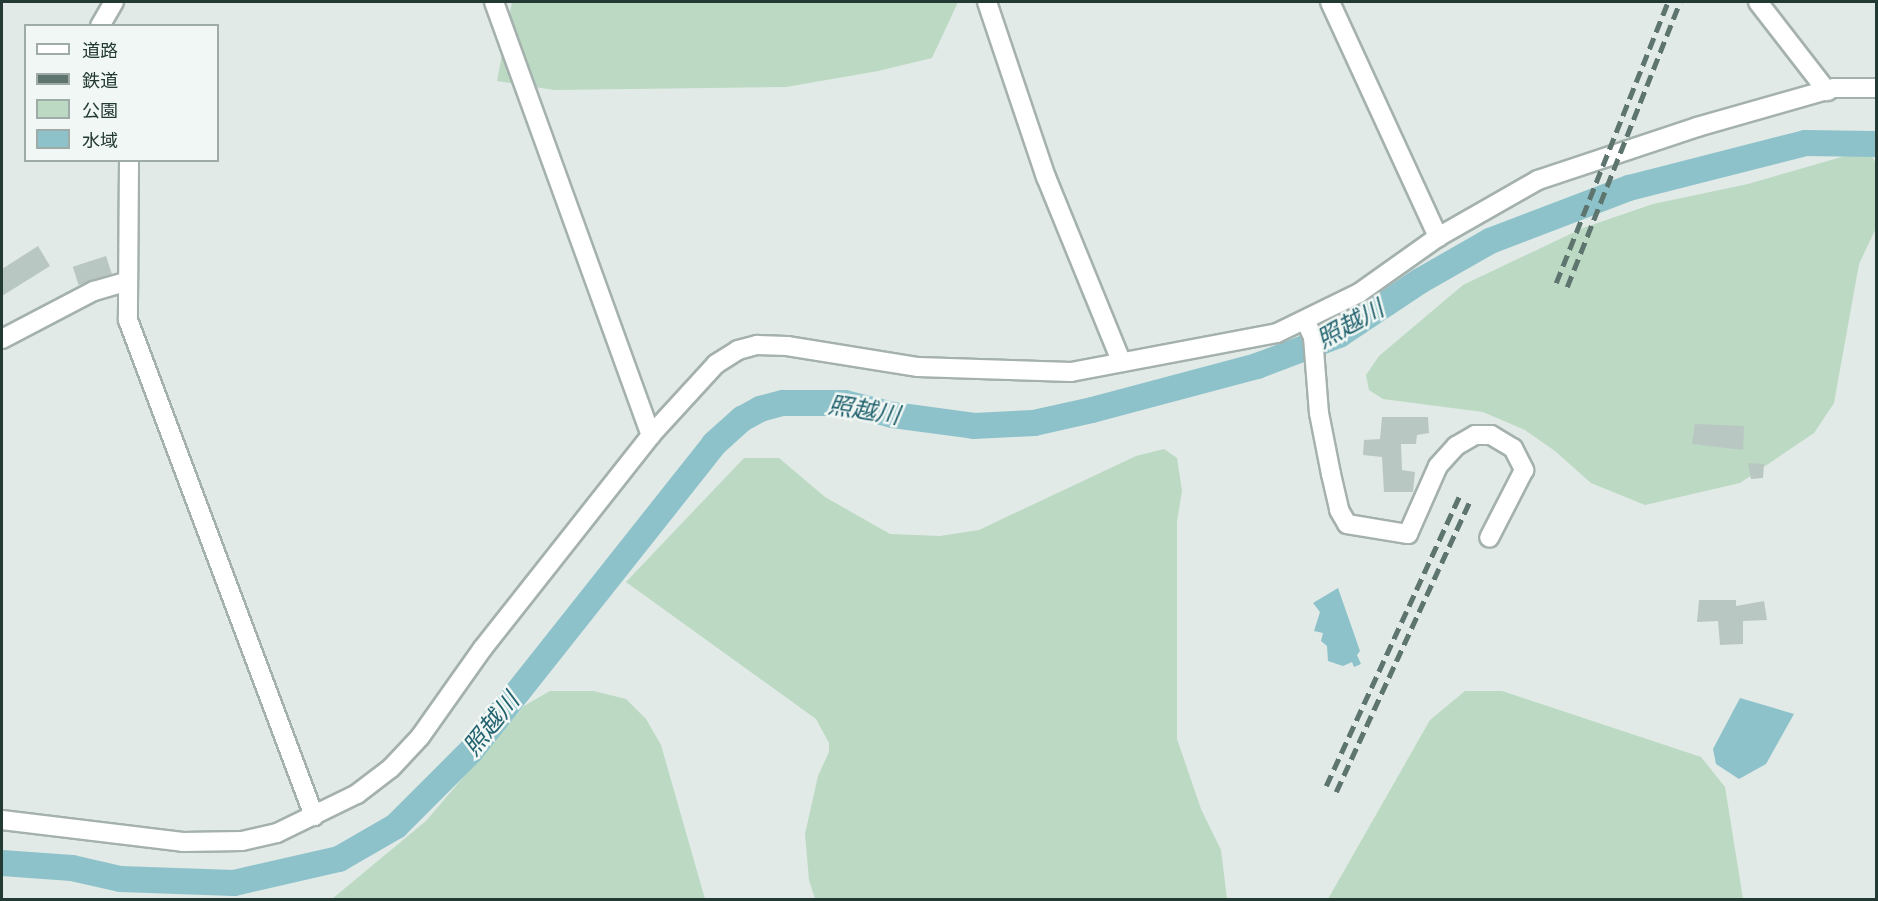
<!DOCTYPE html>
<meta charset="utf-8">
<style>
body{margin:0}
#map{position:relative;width:1878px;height:901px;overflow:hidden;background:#e1eae6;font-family:"PT Sans Narrow","Noto Sans JP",sans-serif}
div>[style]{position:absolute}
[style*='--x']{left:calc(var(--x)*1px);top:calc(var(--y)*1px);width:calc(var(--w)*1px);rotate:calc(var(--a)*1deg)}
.green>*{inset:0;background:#bbd9c3}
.water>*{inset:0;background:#8dc2cb}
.river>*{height:26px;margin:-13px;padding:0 13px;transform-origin:13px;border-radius:13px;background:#8dc2cb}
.building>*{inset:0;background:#b9c7c2;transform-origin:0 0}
.roads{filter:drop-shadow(2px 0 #a4b1ad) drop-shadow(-2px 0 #a4b1ad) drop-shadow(0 2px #a4b1ad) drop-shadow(0 -2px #a4b1ad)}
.minor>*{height:18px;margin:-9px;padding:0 9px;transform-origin:9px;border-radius:9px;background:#fff}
.rail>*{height:4.5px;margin-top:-2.25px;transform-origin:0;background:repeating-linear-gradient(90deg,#5d756e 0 12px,transparent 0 18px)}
span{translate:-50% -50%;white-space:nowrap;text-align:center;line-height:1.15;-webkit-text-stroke:5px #f1f7f4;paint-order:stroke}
.water-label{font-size:24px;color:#22636f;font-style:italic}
.frame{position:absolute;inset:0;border:3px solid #233933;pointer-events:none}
.legend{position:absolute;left:24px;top:24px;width:195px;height:138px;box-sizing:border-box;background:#f1f7f4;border:2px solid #9faba7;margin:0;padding:8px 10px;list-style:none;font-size:18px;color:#233933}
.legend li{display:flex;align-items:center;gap:12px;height:30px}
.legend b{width:30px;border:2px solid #9faba7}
</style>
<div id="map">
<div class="green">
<div style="clip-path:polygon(512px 2px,958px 2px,932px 58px,878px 71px,786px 87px,554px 90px,497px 81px)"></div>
<div style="clip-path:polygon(1845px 156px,1872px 156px,1876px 164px,1876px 228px,1859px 264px,1834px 403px,1814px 433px,1740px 483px,1645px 505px,1591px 483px,1555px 451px,1525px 430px,1483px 412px,1383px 399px,1369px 390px,1366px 375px,1379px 356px,1463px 285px,1583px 228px,1653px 204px,1748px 184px)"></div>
<div style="clip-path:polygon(1164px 449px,1177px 458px,1182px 491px,1177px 521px,1177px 739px,1201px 809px,1221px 850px,1227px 899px,815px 899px,809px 880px,805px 834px,818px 776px,829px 752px,829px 743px,816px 719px,626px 582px,744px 458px,779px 458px,825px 497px,890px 534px,940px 536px,979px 530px,1136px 456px)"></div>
<div style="clip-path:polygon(550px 691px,594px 691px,626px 699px,646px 719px,661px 745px,705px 899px,332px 899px,426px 821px,524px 706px)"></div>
<div style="clip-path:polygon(1465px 691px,1502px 691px,1701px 757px,1725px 787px,1743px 899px,1328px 899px,1430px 720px)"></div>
</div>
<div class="water">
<div style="clip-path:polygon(1338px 588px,1360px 651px,1357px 655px,1361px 664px,1354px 667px,1352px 662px,1343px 666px,1328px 661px,1327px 646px,1321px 641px,1323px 633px,1314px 631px,1320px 612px,1313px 603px)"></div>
<div style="clip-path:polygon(1740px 698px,1794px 714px,1766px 764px,1739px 779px,1716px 764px,1713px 749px)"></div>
</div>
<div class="river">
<div style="--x:2;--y:863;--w:70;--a:4.1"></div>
<div style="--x:72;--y:868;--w:49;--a:12.9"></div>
<div style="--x:120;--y:879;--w:114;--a:2"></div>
<div style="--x:234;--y:883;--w:108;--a:-12.9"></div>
<div style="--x:339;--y:859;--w:66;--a:-30.1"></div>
<div style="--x:396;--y:826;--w:106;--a:-45"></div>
<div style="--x:471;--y:751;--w:392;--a:-51.6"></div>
<div style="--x:714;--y:444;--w:38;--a:-42"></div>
<div style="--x:742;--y:419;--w:21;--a:-29"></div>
<div style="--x:760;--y:409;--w:24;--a:-15"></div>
<div style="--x:783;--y:403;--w:62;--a:0"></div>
<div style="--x:845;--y:403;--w:49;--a:14"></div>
<div style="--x:893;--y:415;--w:82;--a:7.7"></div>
<div style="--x:974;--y:426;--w:60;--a:-2.9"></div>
<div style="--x:1034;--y:423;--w:59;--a:-12.6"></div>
<div style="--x:1092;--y:410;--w:171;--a:-14.9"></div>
<div style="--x:1257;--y:366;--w:88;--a:-20.7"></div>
<div style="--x:1339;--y:335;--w:97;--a:-33.7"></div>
<div style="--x:1420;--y:281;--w:81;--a:-29.7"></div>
<div style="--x:1490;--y:241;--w:149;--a:-20.9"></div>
<div style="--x:1629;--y:188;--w:182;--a:-14.3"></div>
<div style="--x:1805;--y:143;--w:71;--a:0.8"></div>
</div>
<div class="building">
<div style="clip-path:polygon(38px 246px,50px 266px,2px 296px,2px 269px)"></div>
<div style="left:106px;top:256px;width:19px;height:35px;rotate:72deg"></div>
<div style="clip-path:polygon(1382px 417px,1428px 417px,1429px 433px,1417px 435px,1416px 444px,1401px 444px,1402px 470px,1415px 472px,1413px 492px,1384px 492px,1382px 457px,1363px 455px,1364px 440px,1380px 439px)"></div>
<div style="clip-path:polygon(1695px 424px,1744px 426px,1743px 450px,1692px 444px)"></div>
<div style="clip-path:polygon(1748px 463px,1764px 464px,1763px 478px,1751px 479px)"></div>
<div style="clip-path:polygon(1699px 600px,1736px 600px,1736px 606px,1764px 601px,1767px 620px,1743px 621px,1743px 644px,1720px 645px,1718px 621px,1697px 622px)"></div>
</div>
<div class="roads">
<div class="minor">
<div style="--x:494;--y:2;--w:461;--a:70.1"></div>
<div style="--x:987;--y:2;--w:185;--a:71.4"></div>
<div style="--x:1046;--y:177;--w:199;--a:67.8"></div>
<div style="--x:1330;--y:2;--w:259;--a:65.3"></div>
<div style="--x:1758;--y:2;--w:113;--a:52.2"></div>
<div style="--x:100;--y:26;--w:28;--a:-60"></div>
<div style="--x:129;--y:160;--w:160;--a:90.4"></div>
<div style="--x:128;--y:320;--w:530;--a:69.44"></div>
<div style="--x:1306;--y:322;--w:17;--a:65"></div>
<div style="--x:1313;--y:337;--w:76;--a:85.5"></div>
<div style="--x:1319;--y:413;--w:62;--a:78.9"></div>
<div style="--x:1331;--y:474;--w:37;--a:77"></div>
<div style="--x:1339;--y:510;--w:16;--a:60"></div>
<div style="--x:1347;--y:524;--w:62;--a:9.3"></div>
<div style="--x:1408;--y:534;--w:74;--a:-66.2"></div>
<div style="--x:1438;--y:466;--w:27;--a:-48"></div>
<div style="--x:1456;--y:446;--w:22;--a:-30"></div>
<div style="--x:1475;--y:435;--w:16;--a:0"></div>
<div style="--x:1491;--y:435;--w:26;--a:31"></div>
<div style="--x:1513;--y:448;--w:25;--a:63"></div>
<div style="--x:1524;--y:470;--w:76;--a:117.2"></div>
<div style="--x:2;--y:339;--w:104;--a:-27.6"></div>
<div style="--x:94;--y:291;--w:33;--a:-16"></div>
<div style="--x:2;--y:820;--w:182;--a:6.9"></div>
<div style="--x:183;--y:842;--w:59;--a:-1"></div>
<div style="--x:242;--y:841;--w:36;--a:-13"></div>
<div style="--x:277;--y:833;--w:89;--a:-26"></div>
<div style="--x:357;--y:794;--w:43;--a:-37.4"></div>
<div style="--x:391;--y:768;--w:42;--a:-46.9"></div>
<div style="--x:420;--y:737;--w:109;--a:-54.7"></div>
<div style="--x:483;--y:648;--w:271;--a:-51.7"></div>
<div style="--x:651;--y:435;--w:96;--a:-47.5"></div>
<div style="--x:716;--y:364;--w:26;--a:-32"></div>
<div style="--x:738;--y:350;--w:20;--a:-15"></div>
<div style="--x:757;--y:345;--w:30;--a:2"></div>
<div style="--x:787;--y:346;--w:133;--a:9.1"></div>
<div style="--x:918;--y:367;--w:153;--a:1.9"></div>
<div style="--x:1071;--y:372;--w:210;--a:-10.7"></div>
<div style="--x:1277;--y:333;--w:91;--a:-26"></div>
<div style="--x:1359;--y:293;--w:97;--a:-35.3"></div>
<div style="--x:1438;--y:237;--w:115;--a:-29.7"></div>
<div style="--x:1538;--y:180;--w:168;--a:-18.4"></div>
<div style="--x:1697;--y:127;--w:142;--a:-15.9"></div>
<div style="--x:1834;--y:88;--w:42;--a:0"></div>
</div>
</div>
<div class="rail">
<div style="--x:1556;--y:283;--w:302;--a:-68.3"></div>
<div style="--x:1567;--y:287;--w:307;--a:-68.4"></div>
<div style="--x:1326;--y:786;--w:320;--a:-65.3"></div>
<div style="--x:1336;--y:792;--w:323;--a:-65.3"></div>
</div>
<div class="water-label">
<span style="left:1350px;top:324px;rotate:-29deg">照越川</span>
<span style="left:864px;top:410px;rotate:9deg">照越川</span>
<span style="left:491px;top:724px;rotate:-51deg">照越川</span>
</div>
<div class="frame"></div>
<ul class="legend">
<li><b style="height:8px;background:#fff"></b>道路</li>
<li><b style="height:8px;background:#5d756e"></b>鉄道</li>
<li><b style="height:16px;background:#bbd9c3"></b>公園</li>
<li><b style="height:16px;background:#8dc2cb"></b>水域</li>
</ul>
</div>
